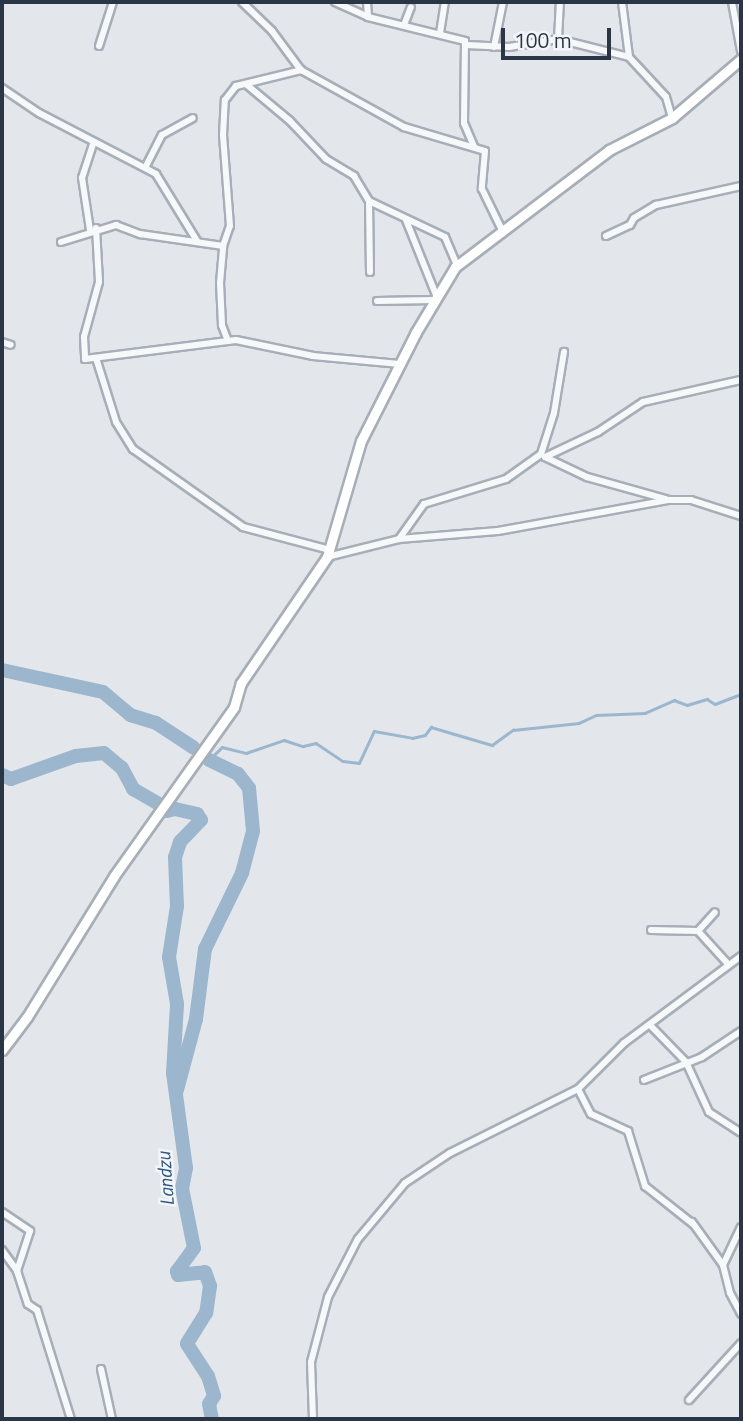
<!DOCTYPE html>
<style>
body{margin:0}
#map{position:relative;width:743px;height:1421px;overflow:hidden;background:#e3e7ec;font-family:"Titillium Web",sans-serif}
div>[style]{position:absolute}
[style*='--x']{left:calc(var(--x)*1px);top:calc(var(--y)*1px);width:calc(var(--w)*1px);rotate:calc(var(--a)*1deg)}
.stream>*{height:2.5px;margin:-1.25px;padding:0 1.25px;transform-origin:1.25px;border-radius:1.25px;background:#9cb6ce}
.river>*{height:14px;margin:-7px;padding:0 7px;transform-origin:7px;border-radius:7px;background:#9cb6ce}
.roads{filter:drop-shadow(2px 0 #a8aeb7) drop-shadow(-2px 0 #a8aeb7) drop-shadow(0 2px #a8aeb7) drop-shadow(0 -2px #a8aeb7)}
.street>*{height:6px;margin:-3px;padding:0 3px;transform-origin:3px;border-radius:3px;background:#f7f8fa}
.secondary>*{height:9px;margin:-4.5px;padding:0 4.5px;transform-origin:4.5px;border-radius:4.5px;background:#fff}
span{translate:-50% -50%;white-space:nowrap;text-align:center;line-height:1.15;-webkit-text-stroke:5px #f3f6f9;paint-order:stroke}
.water-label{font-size:19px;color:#30567d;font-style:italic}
.frame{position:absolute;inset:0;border:4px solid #2a3546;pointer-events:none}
.scale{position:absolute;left:501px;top:28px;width:110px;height:32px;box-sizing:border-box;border:4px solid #2a3546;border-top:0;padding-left:9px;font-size:21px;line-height:24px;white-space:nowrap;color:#2a3546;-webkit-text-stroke:5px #f3f6f9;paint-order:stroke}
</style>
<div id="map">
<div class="stream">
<div style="--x:209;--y:760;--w:18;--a:-45"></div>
<div style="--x:222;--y:747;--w:25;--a:14"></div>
<div style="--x:246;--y:753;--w:40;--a:-18.9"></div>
<div style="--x:284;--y:740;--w:20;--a:18"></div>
<div style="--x:303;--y:746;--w:13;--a:-13"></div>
<div style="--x:316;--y:743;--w:32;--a:34"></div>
<div style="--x:343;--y:761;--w:16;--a:7"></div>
<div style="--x:359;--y:763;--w:35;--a:-65"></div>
<div style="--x:374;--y:731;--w:39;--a:10"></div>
<div style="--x:412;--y:738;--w:13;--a:-13"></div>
<div style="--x:425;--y:735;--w:10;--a:-53"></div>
<div style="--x:431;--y:727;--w:64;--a:16.4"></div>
<div style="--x:492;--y:745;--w:26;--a:-36"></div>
<div style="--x:513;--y:730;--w:66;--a:-6.1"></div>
<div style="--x:579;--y:723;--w:19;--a:-25"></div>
<div style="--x:596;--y:715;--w:49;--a:-2.3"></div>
<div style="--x:645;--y:713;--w:32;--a:-24"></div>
<div style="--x:674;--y:700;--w:14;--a:21"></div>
<div style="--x:687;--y:705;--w:21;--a:-17"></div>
<div style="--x:707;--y:699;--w:9;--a:32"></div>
<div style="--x:715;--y:704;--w:28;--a:-21"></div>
</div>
<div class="river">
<div style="--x:2;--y:670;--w:103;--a:12.3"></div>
<div style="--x:103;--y:692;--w:35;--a:40"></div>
<div style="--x:130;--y:715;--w:27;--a:17"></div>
<div style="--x:156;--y:723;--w:45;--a:33.3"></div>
<div style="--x:2;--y:775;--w:10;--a:24"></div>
<div style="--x:11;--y:779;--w:69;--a:-19.5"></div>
<div style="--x:76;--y:756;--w:28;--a:-6"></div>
<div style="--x:104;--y:753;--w:23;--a:40"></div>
<div style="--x:122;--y:768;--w:24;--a:62"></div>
<div style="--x:133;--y:789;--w:28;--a:30"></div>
<div style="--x:167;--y:811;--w:8;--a:-14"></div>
<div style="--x:175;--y:809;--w:23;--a:13"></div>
<div style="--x:197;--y:814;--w:7;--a:56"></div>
<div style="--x:201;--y:820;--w:30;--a:134"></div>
<div style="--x:180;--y:842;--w:16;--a:108"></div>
<div style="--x:175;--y:857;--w:49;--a:87.7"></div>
<div style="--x:177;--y:906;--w:52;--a:98.9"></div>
<div style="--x:169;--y:957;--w:48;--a:80.3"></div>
<div style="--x:177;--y:1004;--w:69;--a:93.3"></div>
<div style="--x:173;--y:1073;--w:96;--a:82.2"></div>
<div style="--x:186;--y:1168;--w:20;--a:101"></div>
<div style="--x:182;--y:1188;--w:61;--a:78.7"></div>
<div style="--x:194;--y:1248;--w:29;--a:126"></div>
<div style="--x:177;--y:1271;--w:4;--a:76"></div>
<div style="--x:178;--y:1275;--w:27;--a:-6"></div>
<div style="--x:205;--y:1272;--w:15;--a:70"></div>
<div style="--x:210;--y:1286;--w:27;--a:98"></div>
<div style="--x:206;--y:1313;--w:36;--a:122"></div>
<div style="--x:187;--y:1344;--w:38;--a:57"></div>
<div style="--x:208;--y:1376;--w:21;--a:73"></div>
<div style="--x:214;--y:1396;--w:9;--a:122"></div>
<div style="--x:209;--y:1404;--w:15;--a:79"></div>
<div style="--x:177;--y:1090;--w:73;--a:-75"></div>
<div style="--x:196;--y:1019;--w:71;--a:-82.7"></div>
<div style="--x:205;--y:949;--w:85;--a:-64"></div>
<div style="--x:242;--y:873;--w:43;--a:-75.3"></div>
<div style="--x:253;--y:831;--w:43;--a:-95.3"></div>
<div style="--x:249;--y:788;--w:18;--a:-128"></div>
<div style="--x:238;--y:774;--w:32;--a:-154"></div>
</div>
<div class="roads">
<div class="street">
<div style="--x:242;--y:2;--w:42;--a:44"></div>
<div style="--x:272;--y:31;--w:49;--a:53.4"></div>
<div style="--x:301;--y:70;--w:118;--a:29"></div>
<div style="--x:404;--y:127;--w:84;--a:16.5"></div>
<div style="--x:485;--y:151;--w:38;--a:95"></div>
<div style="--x:482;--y:189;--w:46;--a:64"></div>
<div style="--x:335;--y:2;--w:36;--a:24"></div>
<div style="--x:368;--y:17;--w:100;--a:13.9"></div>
<div style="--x:465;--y:41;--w:82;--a:90.7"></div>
<div style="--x:464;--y:123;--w:26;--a:67"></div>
<div style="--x:367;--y:2;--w:15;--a:86"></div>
<div style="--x:622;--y:2;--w:55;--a:82.7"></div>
<div style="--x:629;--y:57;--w:54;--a:47.2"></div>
<div style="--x:666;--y:97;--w:22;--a:74"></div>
<div style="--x:732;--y:2;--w:50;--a:79.6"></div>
<div style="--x:404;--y:25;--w:19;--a:-69"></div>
<div style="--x:440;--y:33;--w:31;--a:-81"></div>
<div style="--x:558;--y:39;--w:37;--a:-87"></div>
<div style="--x:466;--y:45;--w:43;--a:2.7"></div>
<div style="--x:509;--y:47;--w:50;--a:-9.3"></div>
<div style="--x:558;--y:39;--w:73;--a:14.2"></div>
<div style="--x:99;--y:46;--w:46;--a:-72.3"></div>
<div style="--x:494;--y:47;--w:46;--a:-78.7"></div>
<div style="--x:247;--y:85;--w:56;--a:39.9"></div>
<div style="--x:290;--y:121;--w:52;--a:46.5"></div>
<div style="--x:326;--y:159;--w:33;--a:31"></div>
<div style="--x:354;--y:176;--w:29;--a:59"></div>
<div style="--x:369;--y:201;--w:84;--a:25.3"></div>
<div style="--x:445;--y:237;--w:30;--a:67"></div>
<div style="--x:2;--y:88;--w:45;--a:34"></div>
<div style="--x:39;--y:113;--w:132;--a:27.5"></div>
<div style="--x:156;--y:174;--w:79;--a:58.5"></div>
<div style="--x:146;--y:166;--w:35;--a:-63"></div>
<div style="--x:162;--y:135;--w:35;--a:-29"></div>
<div style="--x:369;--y:201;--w:71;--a:89.2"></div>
<div style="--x:406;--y:220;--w:81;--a:68.2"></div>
<div style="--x:96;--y:228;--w:54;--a:86.8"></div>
<div style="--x:99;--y:282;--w:57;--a:105.3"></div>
<div style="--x:84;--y:337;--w:22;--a:87"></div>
<div style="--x:85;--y:359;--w:152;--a:-7.2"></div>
<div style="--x:236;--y:340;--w:79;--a:11.7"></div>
<div style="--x:313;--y:356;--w:87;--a:5.3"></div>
<div style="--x:90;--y:230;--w:53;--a:-98.7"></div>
<div style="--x:82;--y:178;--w:38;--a:-72"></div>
<div style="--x:606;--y:236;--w:26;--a:-25"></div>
<div style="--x:630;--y:225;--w:8;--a:-60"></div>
<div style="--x:634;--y:218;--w:26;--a:-31"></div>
<div style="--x:656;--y:205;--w:87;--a:-12.6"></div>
<div style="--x:61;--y:242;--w:58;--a:-17.2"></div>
<div style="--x:116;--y:225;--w:26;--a:21"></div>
<div style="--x:140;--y:234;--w:84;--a:8.2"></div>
<div style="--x:377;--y:301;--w:56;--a:-1"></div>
<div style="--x:228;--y:341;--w:17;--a:-111"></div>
<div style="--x:222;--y:325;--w:42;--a:-92.7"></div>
<div style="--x:220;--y:283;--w:37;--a:-85"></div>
<div style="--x:223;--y:246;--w:21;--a:-71"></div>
<div style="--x:230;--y:226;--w:91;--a:-94.4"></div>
<div style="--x:223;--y:135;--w:35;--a:-87"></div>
<div style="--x:225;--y:100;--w:18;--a:-52"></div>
<div style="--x:236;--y:86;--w:67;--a:-13.8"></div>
<div style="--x:2;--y:342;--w:9;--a:18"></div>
<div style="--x:96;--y:358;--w:67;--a:72.6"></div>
<div style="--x:116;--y:422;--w:32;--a:58"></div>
<div style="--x:133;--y:449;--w:135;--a:35.3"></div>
<div style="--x:243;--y:527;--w:90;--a:14.8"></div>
<div style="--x:545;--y:457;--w:59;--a:-25.3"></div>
<div style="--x:598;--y:432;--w:54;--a:-33.7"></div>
<div style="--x:643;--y:402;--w:100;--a:-12.7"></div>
<div style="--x:545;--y:457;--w:47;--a:25.5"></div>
<div style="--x:587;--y:477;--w:82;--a:15.6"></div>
<div style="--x:399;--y:539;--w:43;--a:-54.5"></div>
<div style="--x:424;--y:504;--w:86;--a:-17"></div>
<div style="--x:506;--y:479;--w:43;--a:-35.5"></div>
<div style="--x:541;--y:454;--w:43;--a:-72.4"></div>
<div style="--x:554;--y:413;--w:62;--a:-80.7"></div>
<div style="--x:327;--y:557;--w:74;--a:-14"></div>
<div style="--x:399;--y:539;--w:99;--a:-4.6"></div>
<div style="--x:498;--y:531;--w:174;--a:-10.3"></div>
<div style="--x:669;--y:500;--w:22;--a:0"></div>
<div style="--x:691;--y:500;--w:52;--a:17.7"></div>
<div style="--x:651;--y:930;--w:47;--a:1.2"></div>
<div style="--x:698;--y:931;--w:43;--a:47.8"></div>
<div style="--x:698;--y:931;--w:25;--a:-48"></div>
<div style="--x:650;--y:1025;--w:52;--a:45.8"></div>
<div style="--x:686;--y:1062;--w:55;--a:65.3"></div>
<div style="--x:709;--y:1112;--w:38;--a:33"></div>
<div style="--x:644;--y:1080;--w:62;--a:-21.6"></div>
<div style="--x:702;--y:1057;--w:47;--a:-33.7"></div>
<div style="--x:578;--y:1089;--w:28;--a:63"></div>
<div style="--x:591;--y:1114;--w:41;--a:24.7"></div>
<div style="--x:628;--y:1131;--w:58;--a:72.8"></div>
<div style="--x:645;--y:1186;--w:61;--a:38.4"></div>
<div style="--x:2;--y:1212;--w:34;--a:34"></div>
<div style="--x:30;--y:1231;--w:42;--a:108"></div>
<div style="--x:692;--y:1222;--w:53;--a:54.2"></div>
<div style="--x:723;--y:1265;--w:29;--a:76"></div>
<div style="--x:730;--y:1293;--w:24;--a:62"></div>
<div style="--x:2;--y:1250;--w:26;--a:54"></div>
<div style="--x:17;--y:1271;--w:35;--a:72"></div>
<div style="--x:28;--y:1304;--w:11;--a:34"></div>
<div style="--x:37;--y:1310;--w:114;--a:72.7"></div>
<div style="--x:723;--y:1265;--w:42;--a:-64.7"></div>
<div style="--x:101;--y:1369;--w:51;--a:77.6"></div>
<div style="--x:689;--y:1400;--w:77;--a:-47.6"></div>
<div style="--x:313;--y:1419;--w:57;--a:-92"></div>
<div style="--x:311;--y:1362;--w:67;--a:-75.3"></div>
<div style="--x:328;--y:1297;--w:65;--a:-62.7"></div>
<div style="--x:358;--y:1239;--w:73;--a:-50"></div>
<div style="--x:405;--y:1183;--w:54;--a:-33.7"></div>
<div style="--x:450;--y:1153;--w:143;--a:-26.6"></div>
<div style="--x:578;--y:1089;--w:65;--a:-45"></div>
<div style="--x:624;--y:1043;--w:146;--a:-36.6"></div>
</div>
<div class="secondary">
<div style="--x:2;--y:1050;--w:41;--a:-52.9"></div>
<div style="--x:27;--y:1017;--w:166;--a:-58.3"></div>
<div style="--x:114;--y:876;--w:207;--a:-54.6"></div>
<div style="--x:234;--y:707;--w:25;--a:-74"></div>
<div style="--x:241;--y:683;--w:153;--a:-55.7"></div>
<div style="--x:327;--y:557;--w:121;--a:-73.7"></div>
<div style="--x:361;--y:441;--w:122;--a:-63.2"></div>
<div style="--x:416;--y:332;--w:76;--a:-59"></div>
<div style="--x:455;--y:267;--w:193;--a:-37.2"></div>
<div style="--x:609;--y:150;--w:71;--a:-26.9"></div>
<div style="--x:672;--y:118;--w:91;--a:-40.5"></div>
</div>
</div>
<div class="water-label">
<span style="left:165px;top:1179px;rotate:-94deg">Landzu</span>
</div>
<div class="frame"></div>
<div class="scale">100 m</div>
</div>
